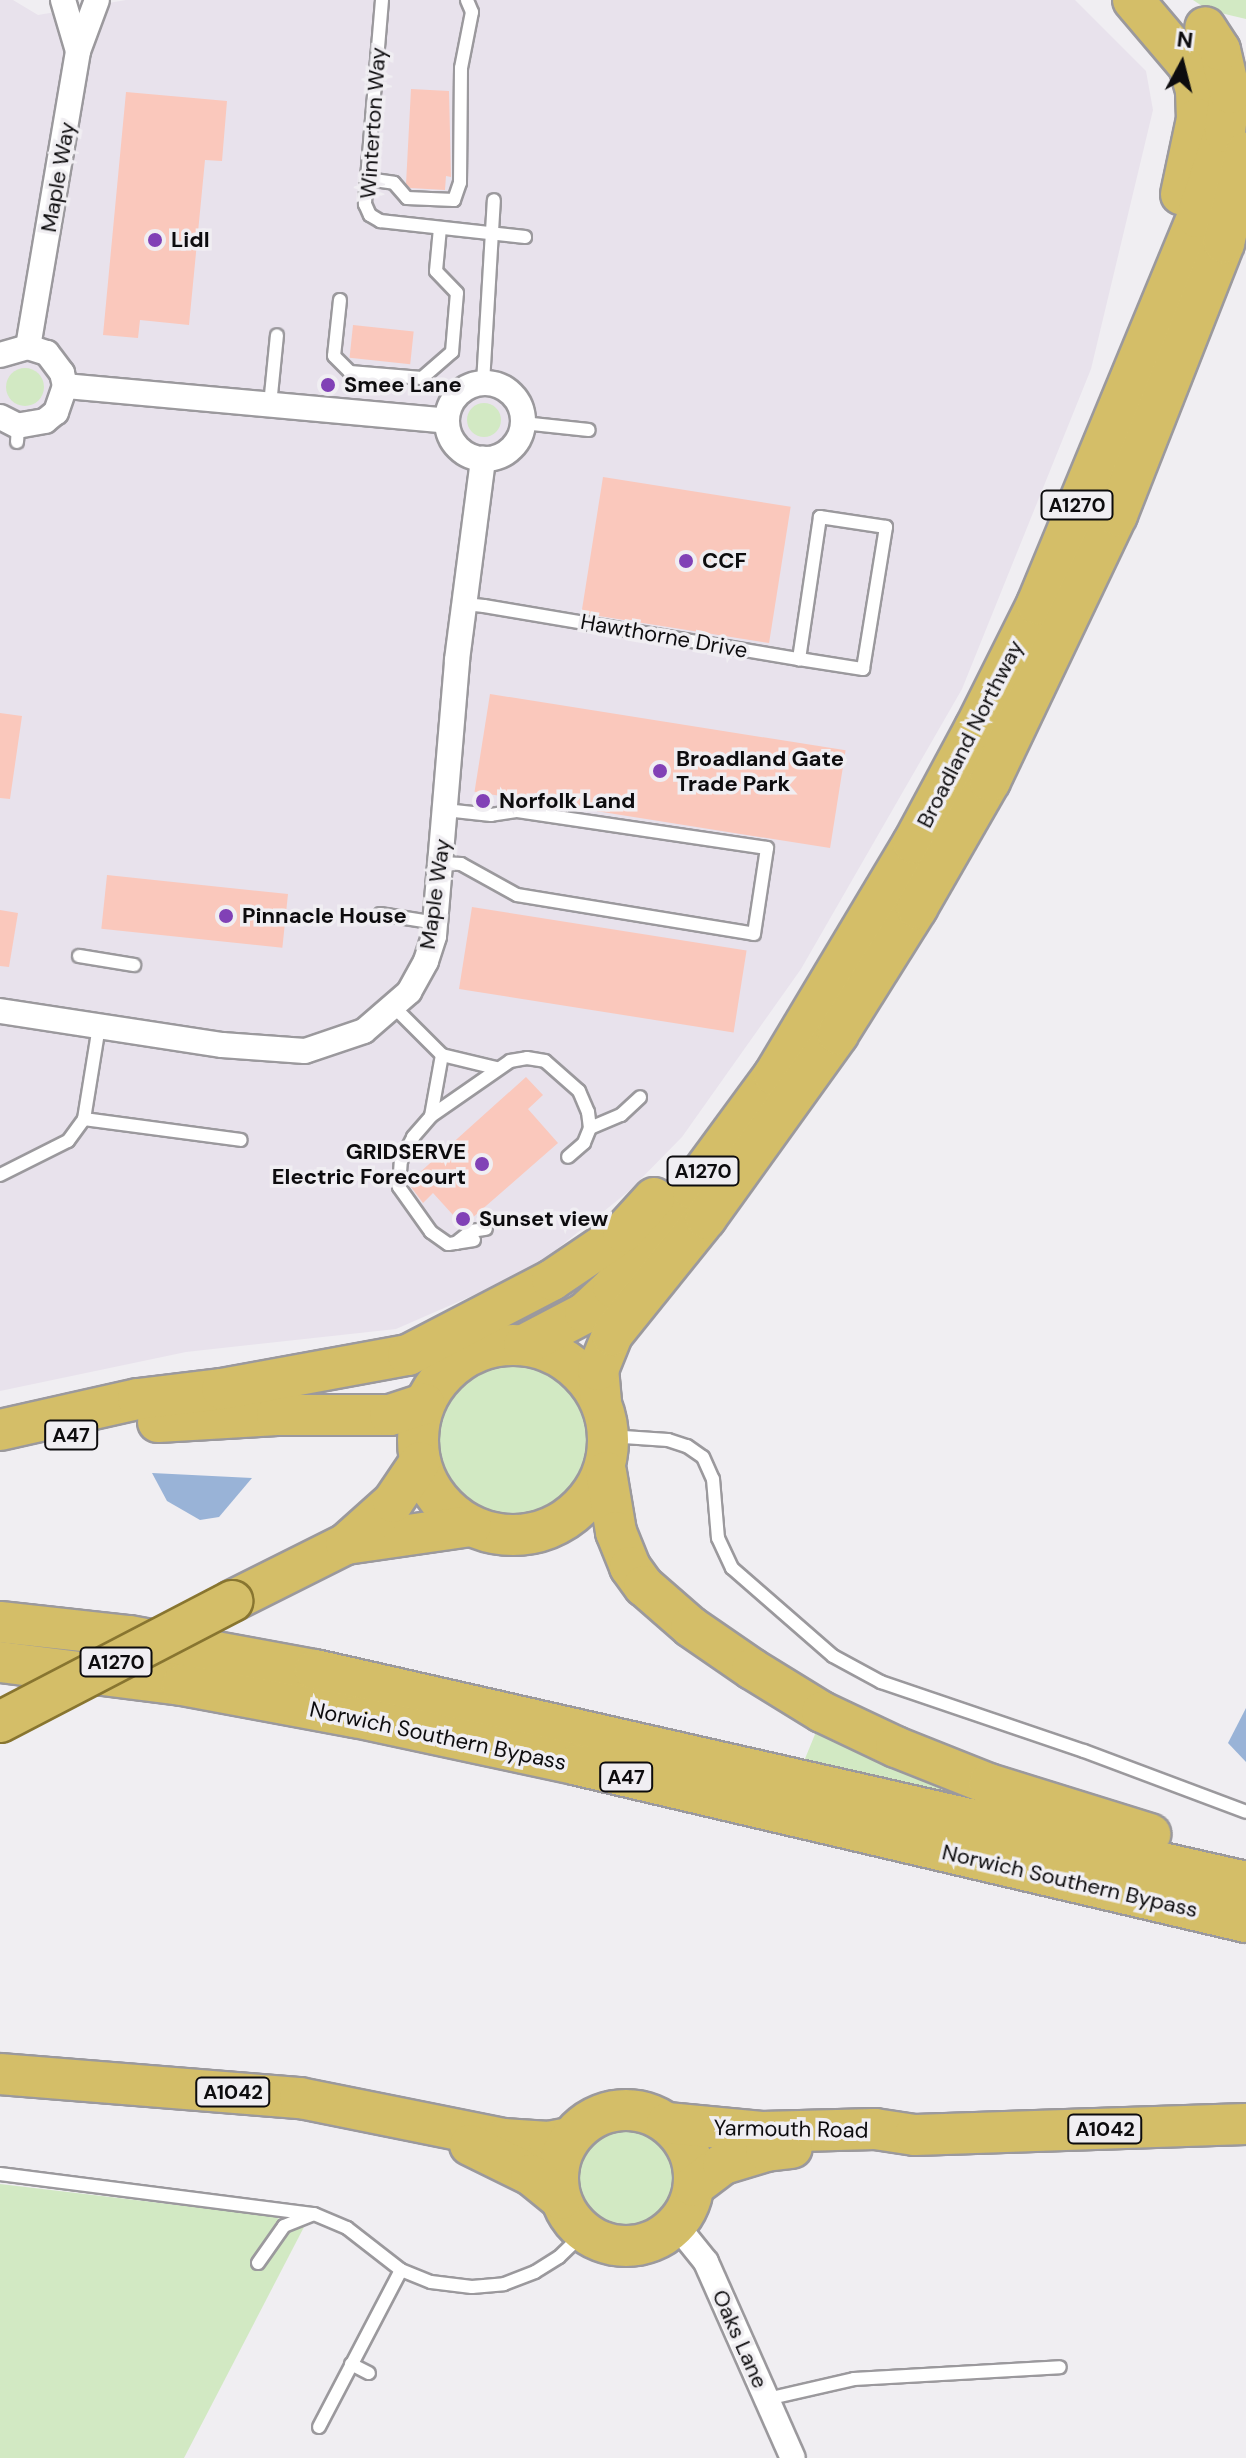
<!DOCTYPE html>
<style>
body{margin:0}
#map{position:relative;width:1246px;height:2458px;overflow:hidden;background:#f0eef2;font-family:"DM Sans",sans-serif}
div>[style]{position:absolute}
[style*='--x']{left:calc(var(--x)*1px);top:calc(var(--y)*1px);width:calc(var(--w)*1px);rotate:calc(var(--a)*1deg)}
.built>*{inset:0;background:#e8e2ec}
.green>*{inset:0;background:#d2e9c3}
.round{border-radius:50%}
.water>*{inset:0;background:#99b3d7}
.building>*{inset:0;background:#fac8bc;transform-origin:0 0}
.roads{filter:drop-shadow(2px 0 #9b999d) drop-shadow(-2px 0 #9b999d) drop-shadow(0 2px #9b999d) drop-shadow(0 -2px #9b999d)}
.service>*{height:12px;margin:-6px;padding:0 6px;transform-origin:6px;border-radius:6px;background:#fff}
.minor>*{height:24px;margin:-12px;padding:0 12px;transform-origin:12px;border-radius:12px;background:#fff}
.minor>.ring{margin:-12px;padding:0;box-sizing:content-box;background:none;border:24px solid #fff;border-radius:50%}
.trunk>*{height:40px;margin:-20px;padding:0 20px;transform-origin:20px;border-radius:20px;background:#d4be68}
.trunk>.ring{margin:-20px;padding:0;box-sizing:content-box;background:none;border:40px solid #d4be68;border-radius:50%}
.bridges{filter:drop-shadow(2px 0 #887530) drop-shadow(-2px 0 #887530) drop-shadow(0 2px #887530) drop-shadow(0 -2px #887530)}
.trunk-bridge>*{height:40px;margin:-20px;padding:0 20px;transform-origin:20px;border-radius:20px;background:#d4be68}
.dots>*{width:22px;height:22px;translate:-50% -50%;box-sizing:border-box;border:4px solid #f0eef2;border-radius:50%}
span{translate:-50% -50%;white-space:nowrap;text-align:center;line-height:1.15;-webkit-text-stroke:7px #f0eef2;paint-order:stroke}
.shield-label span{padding:2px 6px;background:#f0eef2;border:2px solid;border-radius:6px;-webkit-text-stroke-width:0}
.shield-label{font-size:20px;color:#0d0c0e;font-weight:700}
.street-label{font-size:22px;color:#0d0c0e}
.poi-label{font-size:22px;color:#0d0c0e;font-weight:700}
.left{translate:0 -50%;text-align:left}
.right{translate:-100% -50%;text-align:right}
.north{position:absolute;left:1142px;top:24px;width:80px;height:80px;-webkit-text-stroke:6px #f0eef2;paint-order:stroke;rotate:7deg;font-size:22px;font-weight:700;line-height:32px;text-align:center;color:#0d0c0e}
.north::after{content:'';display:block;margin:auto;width:28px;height:36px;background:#0d0c0e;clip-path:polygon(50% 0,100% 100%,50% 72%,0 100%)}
</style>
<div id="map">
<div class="built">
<div style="clip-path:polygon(0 0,13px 0,38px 15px,126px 0,1075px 0,1146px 71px,1153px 110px,1091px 369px,962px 689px,801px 969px,682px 1137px,629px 1191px,531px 1270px,396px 1329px,186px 1352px,0 1391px)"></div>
</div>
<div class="green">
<div style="clip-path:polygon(1193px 0,1246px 0,1246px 19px,1208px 10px)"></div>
<div class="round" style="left:6px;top:368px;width:38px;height:38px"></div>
<div class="round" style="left:467px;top:403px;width:34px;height:34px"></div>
<div class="round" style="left:437px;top:1362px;width:156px;height:156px"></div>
<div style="clip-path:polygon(818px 1727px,1101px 1835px,802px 1766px)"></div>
<div class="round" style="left:575px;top:2131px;width:102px;height:102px"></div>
<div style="clip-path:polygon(0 2184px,271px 2216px,304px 2227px,184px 2458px,0 2458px)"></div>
</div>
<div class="water">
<div style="clip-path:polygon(152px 1473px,252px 1478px,219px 1517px,200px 1520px,167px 1501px)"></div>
<div style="clip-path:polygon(1246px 1708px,1246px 1762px,1228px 1743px)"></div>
</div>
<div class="building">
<div style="clip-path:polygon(411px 89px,449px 91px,451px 177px,446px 176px,445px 190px,410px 188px,406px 184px)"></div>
<div style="clip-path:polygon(126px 92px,227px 101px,222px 161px,205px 160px,189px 325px,140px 320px,138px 338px,103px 335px)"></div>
<div style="left:353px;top:325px;width:61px;height:33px;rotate:6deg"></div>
<div style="left:603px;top:477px;width:190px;height:138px;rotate:9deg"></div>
<div style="left:490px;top:694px;width:360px;height:99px;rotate:9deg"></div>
<div style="clip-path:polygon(0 713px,22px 716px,10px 799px,0 798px)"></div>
<div style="left:107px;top:875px;width:182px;height:54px;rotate:6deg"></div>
<div style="left:472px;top:907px;width:278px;height:83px;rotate:9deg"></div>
<div style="clip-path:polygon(0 910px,18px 913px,9px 967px,0 966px)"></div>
<div style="clip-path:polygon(526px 1077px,543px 1095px,528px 1109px,558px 1143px,463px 1226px,433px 1193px,423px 1203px,408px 1183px)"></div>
</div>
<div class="roads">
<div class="service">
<div style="--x:382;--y:0;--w:205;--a:94.8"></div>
<div style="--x:365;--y:204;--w:12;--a:66"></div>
<div style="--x:370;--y:215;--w:12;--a:31"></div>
<div style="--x:380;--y:221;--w:146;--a:6.3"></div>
<div style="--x:367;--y:179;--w:27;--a:8"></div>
<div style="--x:394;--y:183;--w:20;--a:49"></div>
<div style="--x:407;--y:198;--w:47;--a:2.4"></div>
<div style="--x:454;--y:200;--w:18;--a:-71"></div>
<div style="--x:460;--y:183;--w:115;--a:-89.5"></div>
<div style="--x:461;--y:68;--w:57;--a:-78.9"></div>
<div style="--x:472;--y:12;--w:13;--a:-113"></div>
<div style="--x:340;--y:300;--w:56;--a:96.1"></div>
<div style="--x:334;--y:356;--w:23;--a:45"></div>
<div style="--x:350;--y:372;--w:72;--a:4.8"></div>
<div style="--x:422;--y:378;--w:40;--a:-41"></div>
<div style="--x:452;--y:352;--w:59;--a:-85.2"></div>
<div style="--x:457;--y:293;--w:30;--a:-134"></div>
<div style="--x:436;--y:271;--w:43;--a:-84.7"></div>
<div style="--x:483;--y:383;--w:183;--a:-86.6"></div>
<div style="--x:270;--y:405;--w:70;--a:-84.3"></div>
<div style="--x:523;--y:423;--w:66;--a:6.1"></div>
<div style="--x:17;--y:442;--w:16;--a:-86"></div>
<div style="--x:465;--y:604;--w:19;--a:6"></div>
<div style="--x:484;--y:606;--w:319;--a:9.6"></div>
<div style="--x:799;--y:659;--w:65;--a:8.9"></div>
<div style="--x:863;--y:669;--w:144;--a:-80.8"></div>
<div style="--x:886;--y:527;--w:67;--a:-171.4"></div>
<div style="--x:820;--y:517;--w:144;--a:98.4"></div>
<div style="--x:442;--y:863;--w:19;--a:3"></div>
<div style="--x:461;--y:864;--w:64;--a:29"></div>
<div style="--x:517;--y:895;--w:240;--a:9.3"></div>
<div style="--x:754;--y:934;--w:87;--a:-81.4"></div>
<div style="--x:767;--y:848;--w:254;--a:-171.6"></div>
<div style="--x:516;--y:811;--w:25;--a:171"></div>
<div style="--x:491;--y:815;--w:46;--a:-173.8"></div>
<div style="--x:380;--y:914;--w:57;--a:9.1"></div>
<div style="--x:79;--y:956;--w:56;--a:9.3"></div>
<div style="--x:394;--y:1007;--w:68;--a:45"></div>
<div style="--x:442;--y:1055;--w:56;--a:13.5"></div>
<div style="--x:431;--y:1116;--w:62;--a:-79.8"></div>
<div style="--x:84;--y:1119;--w:158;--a:7.6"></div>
<div style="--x:590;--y:1128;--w:34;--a:-23"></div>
<div style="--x:621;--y:1115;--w:26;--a:-43"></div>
<div style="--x:0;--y:1175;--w:76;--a:-26.6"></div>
<div style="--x:68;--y:1141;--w:27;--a:-54"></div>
<div style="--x:84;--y:1119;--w:94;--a:-80.8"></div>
<div style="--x:474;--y:1240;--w:26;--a:171"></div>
<div style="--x:448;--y:1244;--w:21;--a:-145"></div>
<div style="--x:431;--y:1232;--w:55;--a:-125.4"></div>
<div style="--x:399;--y:1187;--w:26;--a:-86"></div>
<div style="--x:401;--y:1161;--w:27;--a:-63"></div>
<div style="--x:413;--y:1137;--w:28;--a:-49"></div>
<div style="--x:431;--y:1116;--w:96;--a:-34.8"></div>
<div style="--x:510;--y:1061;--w:17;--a:-10"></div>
<div style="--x:527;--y:1058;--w:18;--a:9"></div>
<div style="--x:545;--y:1061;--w:45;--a:41.4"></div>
<div style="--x:579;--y:1091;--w:23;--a:67"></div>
<div style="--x:588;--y:1112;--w:16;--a:83"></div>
<div style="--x:590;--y:1128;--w:16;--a:112"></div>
<div style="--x:584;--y:1143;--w:21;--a:139"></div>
<div style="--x:456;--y:1243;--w:19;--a:-39"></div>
<div style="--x:471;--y:1231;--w:15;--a:-8"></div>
<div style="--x:609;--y:1436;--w:59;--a:3.9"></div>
<div style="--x:668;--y:1440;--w:20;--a:18"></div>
<div style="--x:687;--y:1446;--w:19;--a:35"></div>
<div style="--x:703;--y:1457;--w:24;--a:66"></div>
<div style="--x:713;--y:1479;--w:59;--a:85.2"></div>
<div style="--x:718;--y:1538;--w:33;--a:65"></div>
<div style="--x:732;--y:1568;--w:134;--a:41.1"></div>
<div style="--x:833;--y:1656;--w:55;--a:28.4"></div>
<div style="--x:881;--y:1682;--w:214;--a:18.8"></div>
<div style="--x:1084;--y:1751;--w:173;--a:20.6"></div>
<div style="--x:0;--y:2174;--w:317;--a:7.3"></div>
<div style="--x:314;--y:2214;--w:36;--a:23"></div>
<div style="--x:347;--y:2228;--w:68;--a:37.9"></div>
<div style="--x:401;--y:2270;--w:32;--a:22"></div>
<div style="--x:431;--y:2282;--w:41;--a:7"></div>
<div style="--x:472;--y:2287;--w:32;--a:-5"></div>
<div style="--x:504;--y:2284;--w:33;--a:-21"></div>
<div style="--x:535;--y:2272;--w:28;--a:-32"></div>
<div style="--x:559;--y:2257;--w:36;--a:-44"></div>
<div style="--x:258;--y:2263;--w:45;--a:-54.9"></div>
<div style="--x:284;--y:2226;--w:29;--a:-22"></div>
<div style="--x:351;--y:2364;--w:20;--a:27"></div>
<div style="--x:767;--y:2399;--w:89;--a:-12.9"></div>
<div style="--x:854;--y:2379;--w:206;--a:-3.3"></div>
<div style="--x:319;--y:2427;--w:177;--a:-62.4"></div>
</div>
<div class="minor">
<div style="--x:63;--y:0;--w:53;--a:73.6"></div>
<div style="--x:28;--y:347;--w:300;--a:-80.4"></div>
<div style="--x:78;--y:51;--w:54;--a:-69.6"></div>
<div style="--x:0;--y:355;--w:29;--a:-16"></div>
<div style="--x:28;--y:347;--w:20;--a:18"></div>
<div style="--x:47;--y:353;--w:25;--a:53"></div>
<div style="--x:62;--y:373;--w:13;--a:77"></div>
<div style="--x:65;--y:386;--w:28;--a:109"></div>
<div style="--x:56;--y:412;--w:14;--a:141"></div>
<div style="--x:45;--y:421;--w:27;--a:170"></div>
<div style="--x:18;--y:426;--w:20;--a:-153"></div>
<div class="ring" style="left:447px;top:383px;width:52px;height:52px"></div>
<div style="--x:65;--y:386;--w:383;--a:5.2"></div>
<div style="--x:0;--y:1011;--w:225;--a:8.7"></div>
<div style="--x:222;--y:1045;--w:83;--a:4.1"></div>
<div style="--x:305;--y:1051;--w:62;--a:-18.7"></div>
<div style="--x:364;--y:1031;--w:60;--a:-40.9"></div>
<div style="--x:409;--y:992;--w:35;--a:-61"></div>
<div style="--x:426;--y:961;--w:26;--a:-72"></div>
<div style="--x:434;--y:936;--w:277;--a:-85.2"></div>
<div style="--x:457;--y:660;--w:203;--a:-82.6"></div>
<div style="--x:677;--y:2226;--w:46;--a:51.1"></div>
<div style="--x:706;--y:2262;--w:214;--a:66.1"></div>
</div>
<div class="trunk">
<div style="--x:1133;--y:0;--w:87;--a:49.7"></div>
<div style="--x:1189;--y:66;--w:26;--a:74"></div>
<div style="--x:1196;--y:91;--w:28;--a:88"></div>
<div style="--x:1197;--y:119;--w:77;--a:102"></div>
<div class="ring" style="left:418px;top:1345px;width:150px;height:150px"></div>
<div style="--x:524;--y:1345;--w:69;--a:-27.7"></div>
<div style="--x:585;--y:1313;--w:38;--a:-43"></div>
<div style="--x:613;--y:1287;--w:126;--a:-51.8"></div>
<div style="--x:691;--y:1188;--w:140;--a:-53.7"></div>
<div style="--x:774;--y:1075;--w:270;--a:-59.1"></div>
<div style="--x:913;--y:843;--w:131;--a:-61.7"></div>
<div style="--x:975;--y:728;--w:139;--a:-63.4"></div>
<div style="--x:1037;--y:604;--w:419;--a:-67.5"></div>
<div style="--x:1197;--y:217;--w:89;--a:-71.8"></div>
<div style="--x:1225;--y:132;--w:39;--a:-83"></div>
<div style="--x:1230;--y:93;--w:44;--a:-103.1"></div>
<div style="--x:1220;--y:50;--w:27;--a:-123"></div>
<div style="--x:601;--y:1402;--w:32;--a:-95"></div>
<div style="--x:598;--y:1370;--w:38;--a:-68"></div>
<div style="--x:612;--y:1335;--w:150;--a:-51.2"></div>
<div style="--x:706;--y:1218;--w:226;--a:-54.3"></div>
<div style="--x:838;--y:1034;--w:149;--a:-57.9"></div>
<div style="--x:917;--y:908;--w:146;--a:-60.1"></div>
<div style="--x:990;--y:781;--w:295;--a:-64.5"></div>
<div style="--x:1117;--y:515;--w:292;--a:-68.5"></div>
<div style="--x:1224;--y:243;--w:93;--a:-76.3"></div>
<div style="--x:158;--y:1422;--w:119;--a:-3.4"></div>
<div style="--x:277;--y:1415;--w:113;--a:0"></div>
<div style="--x:390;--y:1415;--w:36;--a:-18"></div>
<div style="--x:0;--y:1430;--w:141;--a:-12.7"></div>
<div style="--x:138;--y:1399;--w:85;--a:-6.8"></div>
<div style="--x:222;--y:1389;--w:189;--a:-10.4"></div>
<div style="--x:408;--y:1355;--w:162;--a:-27.5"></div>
<div style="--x:552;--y:1280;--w:86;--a:-34.1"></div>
<div style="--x:623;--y:1232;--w:46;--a:-47.6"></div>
<div style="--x:606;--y:1472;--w:61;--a:80.5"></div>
<div style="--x:616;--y:1532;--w:38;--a:68"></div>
<div style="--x:630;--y:1567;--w:24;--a:54"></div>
<div style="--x:644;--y:1586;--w:62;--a:41.1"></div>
<div style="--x:691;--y:1627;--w:74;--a:34.5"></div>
<div style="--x:752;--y:1669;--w:82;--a:31.6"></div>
<div style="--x:822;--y:1712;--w:82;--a:25.3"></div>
<div style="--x:896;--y:1747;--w:100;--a:21.7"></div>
<div style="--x:989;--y:1784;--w:169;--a:17.3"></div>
<div style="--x:346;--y:1544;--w:126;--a:-8.2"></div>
<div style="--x:232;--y:1601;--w:127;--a:-26.6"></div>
<div style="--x:346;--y:1544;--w:63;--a:-41.8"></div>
<div style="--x:393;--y:1502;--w:48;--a:-56"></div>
<div style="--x:0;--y:1622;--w:130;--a:6.2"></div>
<div style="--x:129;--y:1636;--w:189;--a:10.4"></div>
<div style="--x:315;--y:1670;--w:955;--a:12.83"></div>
<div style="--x:0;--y:1662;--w:183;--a:7.2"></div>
<div style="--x:182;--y:1685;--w:176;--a:10.5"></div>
<div style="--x:355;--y:1717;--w:228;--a:12.1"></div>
<div style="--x:578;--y:1765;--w:686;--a:13.23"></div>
<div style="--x:0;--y:2074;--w:301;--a:4.6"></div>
<div style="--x:300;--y:2098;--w:207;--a:11.4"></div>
<div style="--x:503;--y:2139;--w:46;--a:3.7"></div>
<div style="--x:549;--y:2142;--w:21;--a:-11"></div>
<div class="ring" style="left:558px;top:2110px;width:96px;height:96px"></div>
<div style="--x:667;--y:2123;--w:95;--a:5.4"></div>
<div style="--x:762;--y:2132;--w:113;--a:-1.5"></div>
<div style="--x:875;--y:2129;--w:40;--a:8.5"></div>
<div style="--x:915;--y:2135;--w:331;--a:-1.9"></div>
<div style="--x:470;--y:2145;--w:68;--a:26.2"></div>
<div style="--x:531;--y:2175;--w:38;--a:39"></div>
<div style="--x:694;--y:2186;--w:36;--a:-37"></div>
<div style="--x:723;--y:2164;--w:45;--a:-16.8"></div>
<div style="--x:766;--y:2151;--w:26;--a:-7"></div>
</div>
</div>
<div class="bridges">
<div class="trunk-bridge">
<div style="--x:0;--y:1722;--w:262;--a:-27.5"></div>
</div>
</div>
<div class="dots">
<div style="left:155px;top:240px;background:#8141b6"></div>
<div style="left:328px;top:385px;background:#8141b6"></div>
<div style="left:686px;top:561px;background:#8141b6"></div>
<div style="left:660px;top:771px;background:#8141b6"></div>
<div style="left:483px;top:801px;background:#8141b6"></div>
<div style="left:226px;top:916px;background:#8141b6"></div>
<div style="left:482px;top:1164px;background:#8141b6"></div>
<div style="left:463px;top:1219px;background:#8141b6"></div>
</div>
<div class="shield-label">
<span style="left:1077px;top:505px">A1270</span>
<span style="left:703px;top:1171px">A1270</span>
<span style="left:71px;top:1435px">A47</span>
<span style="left:116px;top:1662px">A1270</span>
<span style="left:626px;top:1777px">A47</span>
<span style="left:233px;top:2092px">A1042</span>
<span style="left:1105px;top:2129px">A1042</span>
</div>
<div class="street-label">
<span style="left:373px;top:123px;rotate:-86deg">Winterton Way</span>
<span style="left:58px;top:177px;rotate:-80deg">Maple Way</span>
<span style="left:664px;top:636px;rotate:10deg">Hawthorne Drive</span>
<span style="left:970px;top:734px;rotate:-63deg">Broadland Northway</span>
<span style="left:435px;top:894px;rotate:-82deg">Maple Way</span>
<span style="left:438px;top:1736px;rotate:12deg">Norwich Southern Bypass</span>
<span style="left:1070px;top:1881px;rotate:13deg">Norwich Southern Bypass</span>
<span style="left:791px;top:2129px;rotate:1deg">Yarmouth Road</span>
<span style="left:740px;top:2339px;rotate:66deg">Oaks Lane</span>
</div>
<div class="poi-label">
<span class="left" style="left:171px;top:240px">Lidl</span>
<span class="left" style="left:344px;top:385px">Smee Lane</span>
<span class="left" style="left:702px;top:561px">CCF</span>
<span class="left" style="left:676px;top:771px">Broadland Gate<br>Trade Park</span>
<span class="left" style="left:499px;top:801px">Norfolk Land</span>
<span class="left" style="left:242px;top:916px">Pinnacle House</span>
<span class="right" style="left:466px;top:1164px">GRIDSERVE<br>Electric Forecourt</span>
<span class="left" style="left:479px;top:1219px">Sunset view</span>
</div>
<div class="north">N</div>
</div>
